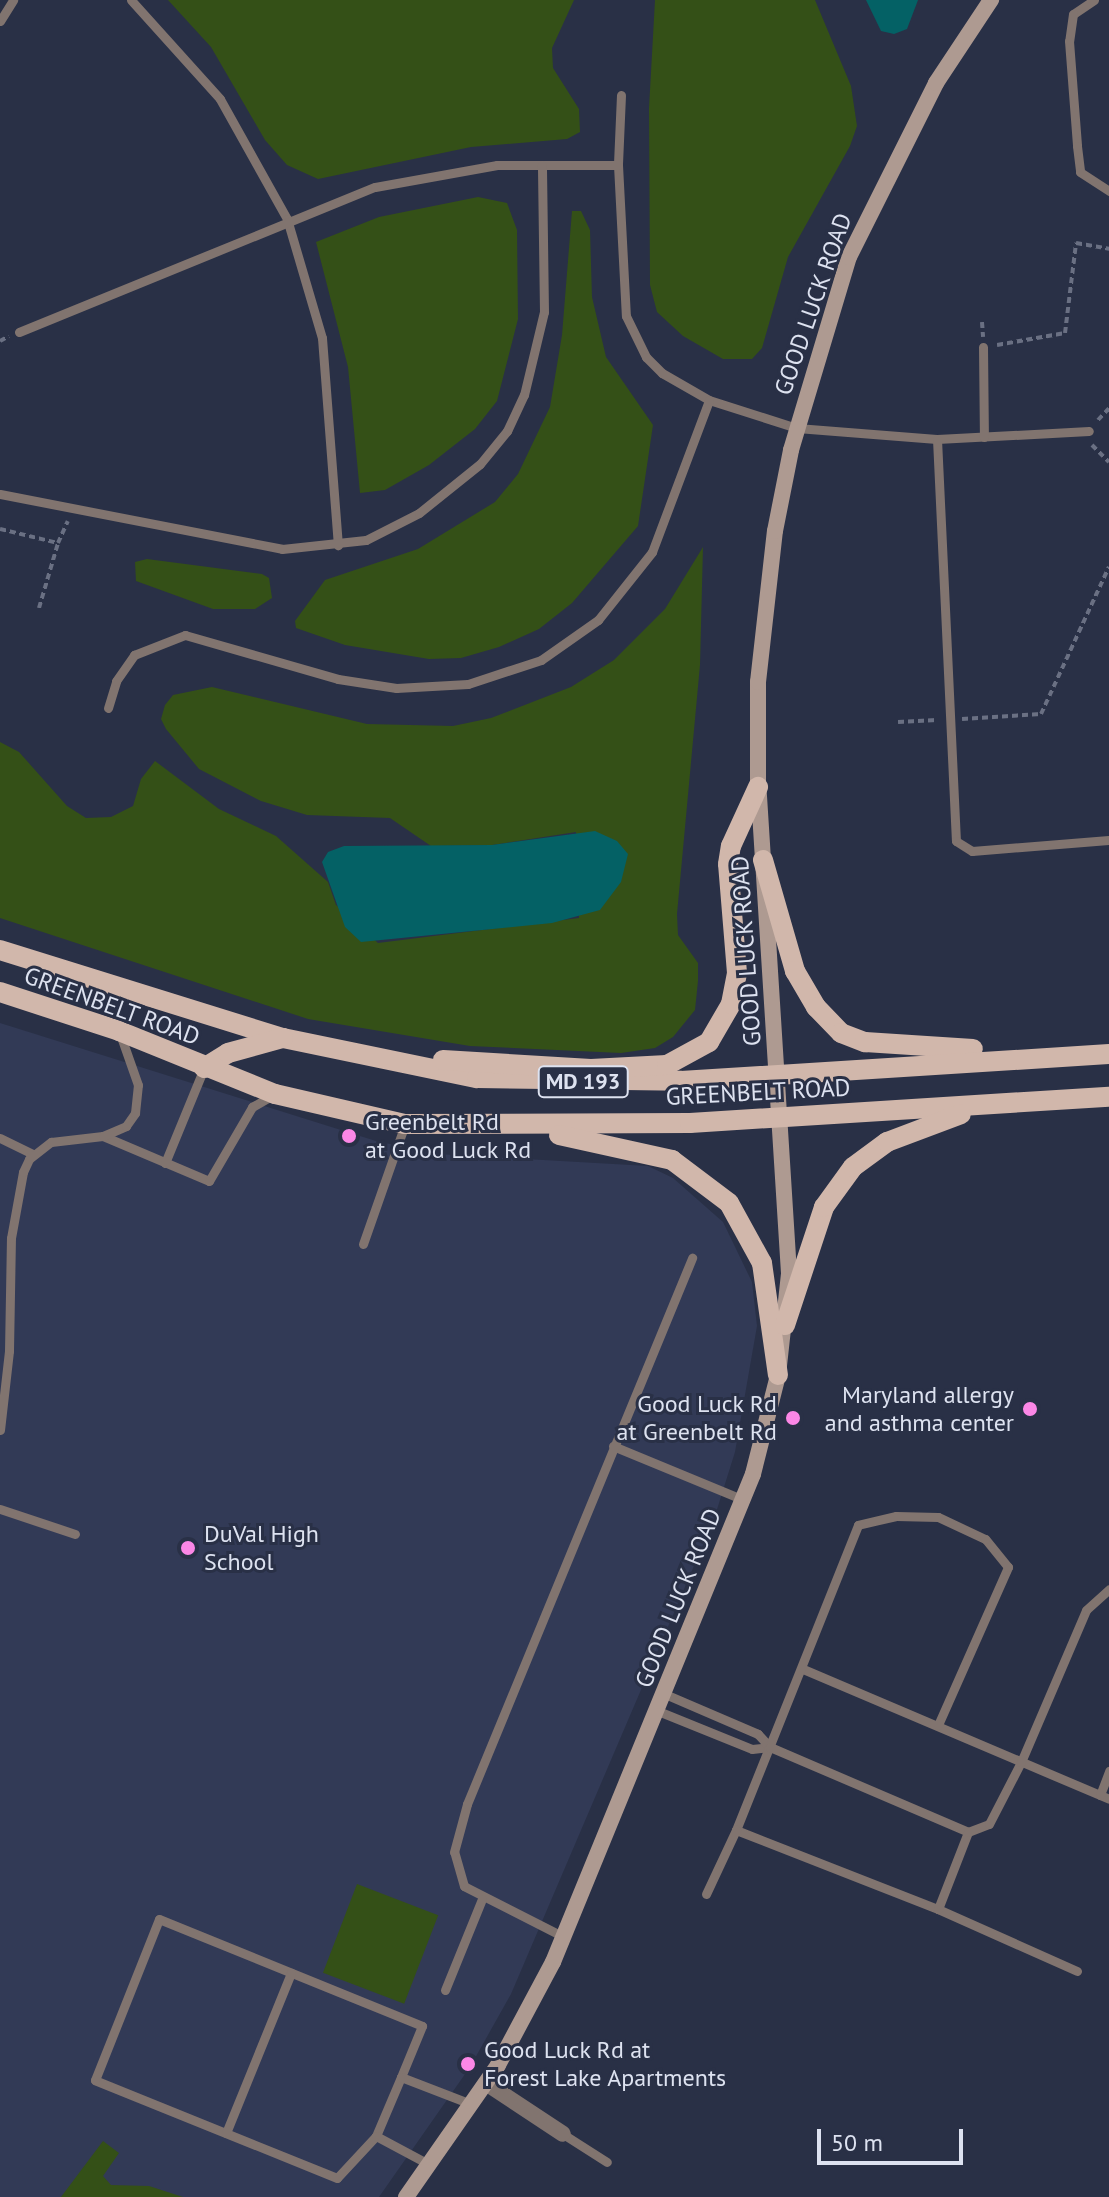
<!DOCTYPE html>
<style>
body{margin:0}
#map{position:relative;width:1109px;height:2197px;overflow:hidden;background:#293046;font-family:"PT Sans",sans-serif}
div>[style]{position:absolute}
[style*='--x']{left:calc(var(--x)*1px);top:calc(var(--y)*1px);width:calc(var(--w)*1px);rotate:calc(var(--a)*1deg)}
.built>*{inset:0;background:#323a56}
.green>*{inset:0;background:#345017;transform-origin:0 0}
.water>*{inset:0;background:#046165}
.path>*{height:4px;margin-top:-2px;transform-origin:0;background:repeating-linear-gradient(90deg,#6a7083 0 6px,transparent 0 10px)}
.service>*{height:9px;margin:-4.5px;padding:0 4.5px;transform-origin:4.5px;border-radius:4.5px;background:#81746f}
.minor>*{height:16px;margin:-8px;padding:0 8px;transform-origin:8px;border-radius:8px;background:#81746f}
.secondary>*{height:16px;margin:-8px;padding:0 8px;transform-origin:8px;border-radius:8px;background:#ae9a91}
.primary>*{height:20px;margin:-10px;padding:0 10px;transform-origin:10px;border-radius:10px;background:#d1b7ab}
.dots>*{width:22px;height:22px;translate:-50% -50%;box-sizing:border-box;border:4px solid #293046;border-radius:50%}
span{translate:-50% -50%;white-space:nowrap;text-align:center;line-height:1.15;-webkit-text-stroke:6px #293046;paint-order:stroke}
.shield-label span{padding:2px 6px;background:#293046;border:2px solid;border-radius:6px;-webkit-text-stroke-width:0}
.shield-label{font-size:22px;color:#dde2f0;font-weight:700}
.street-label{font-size:24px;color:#dde2f0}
.poi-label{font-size:24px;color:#dde2f0}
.left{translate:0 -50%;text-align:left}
.right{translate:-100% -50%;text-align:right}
.scale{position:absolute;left:817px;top:2129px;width:146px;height:36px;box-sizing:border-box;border:4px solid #dde2f0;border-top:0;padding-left:10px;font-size:24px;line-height:28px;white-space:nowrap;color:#dde2f0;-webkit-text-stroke:6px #293046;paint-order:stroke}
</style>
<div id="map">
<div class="built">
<div style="clip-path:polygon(0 1023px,376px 1141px,437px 1154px,648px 1166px,673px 1178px,723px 1222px,752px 1282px,757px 1326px,735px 1452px,714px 1519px,511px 1994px,470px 2067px,379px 2197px,0 2197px)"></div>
</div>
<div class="green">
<div style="clip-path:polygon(168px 0,574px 0,552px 48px,553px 68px,579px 109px,580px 132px,567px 139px,471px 147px,318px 179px,287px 165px,265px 140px,211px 47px)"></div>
<div style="clip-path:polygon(655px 0,815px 0,851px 86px,857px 126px,850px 146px,788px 257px,762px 348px,752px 359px,723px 359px,683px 336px,657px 312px,650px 285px,649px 108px)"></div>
<div style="clip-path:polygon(478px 197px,507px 203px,517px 230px,518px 319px,497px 401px,475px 429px,429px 465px,385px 490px,360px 493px,348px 367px,316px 242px,379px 217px)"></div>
<div style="clip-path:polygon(572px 211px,581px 211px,590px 230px,592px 297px,606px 357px,653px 425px,638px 526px,572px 603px,539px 629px,499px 647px,461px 658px,429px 659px,345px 645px,296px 628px,295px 621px,325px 580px,418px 549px,495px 502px,518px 474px,550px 407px,562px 335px)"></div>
<div style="clip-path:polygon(703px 547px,700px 665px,677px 914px,678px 935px,698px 963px,698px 981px,695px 1010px,673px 1037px,655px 1048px,621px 1053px,470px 1046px,308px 1019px,0 918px,0 742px,19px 752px,67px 806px,86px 818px,111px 817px,133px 806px,141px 779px,155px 761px,219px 809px,276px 836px,328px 882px,336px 905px,378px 943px,579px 918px,576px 832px,492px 845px,431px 846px,390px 818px,307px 815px,261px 801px,199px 769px,166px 729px,161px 719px,165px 705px,173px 695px,212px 687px,367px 724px,453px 726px,491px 718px,571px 687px,614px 660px,665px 609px)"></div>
<div style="clip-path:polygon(147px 559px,262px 574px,269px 578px,272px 598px,255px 609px,213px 609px,136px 581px,135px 562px)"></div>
<div style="left:357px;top:1884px;width:87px;height:95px;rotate:21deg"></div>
<div style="clip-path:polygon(103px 2141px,119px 2153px,103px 2176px,111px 2185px,149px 2186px,183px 2197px,61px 2197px)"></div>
</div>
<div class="water">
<div style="clip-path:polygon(866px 0,918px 0,907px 29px,894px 34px,881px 31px)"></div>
<div style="clip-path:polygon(595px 831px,617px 841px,628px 854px,621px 882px,600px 910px,552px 923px,361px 942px,345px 927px,322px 862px,328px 852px,344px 846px,492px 845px)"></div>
</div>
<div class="path">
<div style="--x:982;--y:322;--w:15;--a:86"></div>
<div style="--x:0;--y:341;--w:10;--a:-29"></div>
<div style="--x:997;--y:345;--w:69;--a:-10"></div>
<div style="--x:1065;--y:333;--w:91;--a:-83"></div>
<div style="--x:1076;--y:243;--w:34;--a:10"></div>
<div style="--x:1098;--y:420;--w:16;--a:-47"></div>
<div style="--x:1092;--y:445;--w:24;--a:45"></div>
<div style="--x:0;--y:529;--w:60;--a:13.6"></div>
<div style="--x:58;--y:543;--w:24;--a:-66"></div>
<div style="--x:39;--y:608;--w:68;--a:-73.7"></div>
<div style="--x:962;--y:719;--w:79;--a:-3.6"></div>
<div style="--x:1041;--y:714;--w:162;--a:-65.2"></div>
<div style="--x:898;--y:722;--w:39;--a:-3"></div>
</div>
<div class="service">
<div style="--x:131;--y:0;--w:133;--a:48"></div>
<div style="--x:220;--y:99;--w:137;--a:60.8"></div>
<div style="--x:287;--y:219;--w:124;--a:73.6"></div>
<div style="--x:322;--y:338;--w:208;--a:85.6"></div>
<div style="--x:1094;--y:0;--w:25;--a:146"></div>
<div style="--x:1073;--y:14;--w:27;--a:98"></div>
<div style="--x:1069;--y:41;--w:105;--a:85.6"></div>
<div style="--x:1077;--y:146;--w:26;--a:83"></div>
<div style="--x:1080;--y:172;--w:35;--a:33"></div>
<div style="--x:0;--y:21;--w:25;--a:-58"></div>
<div style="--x:621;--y:95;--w:70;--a:92.5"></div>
<div style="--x:618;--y:165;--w:151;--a:87"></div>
<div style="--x:626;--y:316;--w:46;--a:64"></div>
<div style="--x:646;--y:357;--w:23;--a:45"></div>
<div style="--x:662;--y:373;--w:54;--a:29.9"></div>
<div style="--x:709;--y:400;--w:92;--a:17.7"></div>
<div style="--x:797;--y:428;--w:140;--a:4.5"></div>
<div style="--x:937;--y:439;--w:152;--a:-3"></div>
<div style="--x:19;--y:332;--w:384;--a:-22.2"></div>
<div style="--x:375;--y:187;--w:124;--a:-10.2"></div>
<div style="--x:497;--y:165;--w:121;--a:0"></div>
<div style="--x:983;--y:347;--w:90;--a:89.4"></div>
<div style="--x:937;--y:439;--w:402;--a:87.3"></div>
<div style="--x:956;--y:841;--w:19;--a:32"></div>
<div style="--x:972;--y:851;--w:137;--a:-4.6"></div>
<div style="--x:0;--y:494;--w:287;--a:11"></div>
<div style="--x:282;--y:549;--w:84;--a:-6.1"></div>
<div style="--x:366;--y:540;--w:59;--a:-27"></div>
<div style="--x:419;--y:513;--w:78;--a:-38.8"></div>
<div style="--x:480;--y:464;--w:43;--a:-50.7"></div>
<div style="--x:507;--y:431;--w:40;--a:-65"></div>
<div style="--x:524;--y:395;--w:85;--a:-76.5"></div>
<div style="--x:544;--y:312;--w:147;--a:-90.8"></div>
<div style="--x:108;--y:708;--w:28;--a:-73"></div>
<div style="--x:116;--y:681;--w:32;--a:-55"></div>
<div style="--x:134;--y:655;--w:55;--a:-21.4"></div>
<div style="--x:185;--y:635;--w:159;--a:16"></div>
<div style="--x:338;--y:679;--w:59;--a:8.8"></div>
<div style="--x:396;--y:688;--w:72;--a:-3.2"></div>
<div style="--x:468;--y:684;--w:77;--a:-18.2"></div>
<div style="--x:541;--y:660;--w:70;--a:-35.1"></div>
<div style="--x:598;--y:620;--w:87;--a:-51.5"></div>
<div style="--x:652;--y:552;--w:162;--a:-69.4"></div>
<div style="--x:103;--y:1136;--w:115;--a:23"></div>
<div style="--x:209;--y:1181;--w:86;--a:-59.8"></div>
<div style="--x:252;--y:1107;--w:24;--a:-30"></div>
<div style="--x:0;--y:1138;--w:37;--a:26"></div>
<div style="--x:165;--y:1163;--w:103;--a:-67.7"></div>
<div style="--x:363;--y:1244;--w:127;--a:-70.7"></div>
<div style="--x:0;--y:1430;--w:80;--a:-83.5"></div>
<div style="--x:9;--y:1351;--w:113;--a:-89"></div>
<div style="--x:11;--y:1238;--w:67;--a:-79.7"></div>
<div style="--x:23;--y:1172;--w:14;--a:-65"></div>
<div style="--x:29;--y:1159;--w:28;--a:-38"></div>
<div style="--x:51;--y:1142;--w:52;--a:-6.6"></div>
<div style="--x:103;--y:1136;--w:25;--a:-23"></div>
<div style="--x:126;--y:1126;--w:16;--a:-55"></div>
<div style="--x:135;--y:1113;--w:28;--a:-84"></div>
<div style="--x:138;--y:1085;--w:54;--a:-109.4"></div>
<div style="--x:613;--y:1446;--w:142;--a:22.4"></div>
<div style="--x:0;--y:1509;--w:79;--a:18.4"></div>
<div style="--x:803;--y:1669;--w:332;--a:23"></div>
<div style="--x:658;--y:1711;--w:101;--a:22"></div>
<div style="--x:752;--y:1749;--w:18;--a:-6"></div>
<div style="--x:770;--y:1747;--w:18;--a:-133"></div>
<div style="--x:758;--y:1734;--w:101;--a:-156.7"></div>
<div style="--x:938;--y:1725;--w:173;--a:-66.1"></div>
<div style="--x:1008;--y:1567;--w:36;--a:-129"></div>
<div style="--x:985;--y:1539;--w:52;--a:-154.9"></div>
<div style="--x:938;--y:1517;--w:42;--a:-178.6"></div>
<div style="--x:896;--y:1516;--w:39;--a:167"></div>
<div style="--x:858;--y:1525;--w:328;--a:111.8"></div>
<div style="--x:736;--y:1830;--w:217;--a:21.4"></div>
<div style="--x:770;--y:1747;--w:215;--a:23.2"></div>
<div style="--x:1100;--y:1795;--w:26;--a:-69"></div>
<div style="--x:706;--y:1894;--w:71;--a:-64.9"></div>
<div style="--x:564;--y:1937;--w:112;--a:-153"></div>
<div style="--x:464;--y:1886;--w:35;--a:-106"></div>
<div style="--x:454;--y:1852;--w:50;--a:-74.8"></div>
<div style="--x:467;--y:1804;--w:591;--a:-67.6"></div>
<div style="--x:1077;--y:1971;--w:152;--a:-156"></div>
<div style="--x:938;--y:1909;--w:83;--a:-68.7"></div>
<div style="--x:968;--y:1832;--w:22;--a:-21"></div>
<div style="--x:989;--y:1824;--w:70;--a:-62.7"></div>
<div style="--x:1021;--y:1762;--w:165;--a:-66.8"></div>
<div style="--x:1086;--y:1610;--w:31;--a:-42"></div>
<div style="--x:445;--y:1990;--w:98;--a:-67.9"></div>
<div style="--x:401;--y:2077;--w:64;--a:113"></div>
<div style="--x:376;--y:2136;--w:57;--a:132.9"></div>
<div style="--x:337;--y:2178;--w:261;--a:-158"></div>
<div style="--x:95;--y:2080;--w:173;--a:-68.3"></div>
<div style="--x:159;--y:1919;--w:284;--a:22.1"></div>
<div style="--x:422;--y:2026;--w:55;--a:112.4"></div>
<div style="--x:401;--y:2077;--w:75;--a:21.1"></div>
<div style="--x:226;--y:2133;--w:173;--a:-67.9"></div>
<div style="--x:563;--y:2134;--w:52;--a:32.5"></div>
<div style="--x:376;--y:2136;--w:61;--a:28.2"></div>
</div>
<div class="minor">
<div style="--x:486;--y:2083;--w:92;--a:33.5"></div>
</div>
<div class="secondary">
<div style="--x:406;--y:2197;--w:161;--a:-55.1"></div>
<div style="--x:498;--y:2065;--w:117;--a:-61.9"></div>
<div style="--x:553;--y:1962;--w:527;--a:-67.71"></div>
<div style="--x:753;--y:1474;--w:102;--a:-75.8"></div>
<div style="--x:778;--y:1375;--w:103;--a:-83.8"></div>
<div style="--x:789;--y:1273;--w:487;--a:-93.6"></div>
<div style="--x:758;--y:787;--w:105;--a:-90"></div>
<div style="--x:758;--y:682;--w:152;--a:-83.6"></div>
<div style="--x:775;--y:531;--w:83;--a:-78.8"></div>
<div style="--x:791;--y:450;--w:202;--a:-73.3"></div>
<div style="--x:849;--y:257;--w:195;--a:-63.4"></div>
<div style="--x:936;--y:83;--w:100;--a:-56.5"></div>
</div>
<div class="primary">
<div style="--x:763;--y:860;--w:116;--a:73.9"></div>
<div style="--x:795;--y:971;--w:42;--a:59.7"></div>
<div style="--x:816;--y:1007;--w:36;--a:46"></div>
<div style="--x:841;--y:1033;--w:26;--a:21"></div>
<div style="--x:865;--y:1042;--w:108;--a:3.7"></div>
<div style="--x:0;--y:950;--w:296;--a:17.3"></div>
<div style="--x:283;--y:1038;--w:198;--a:11.7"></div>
<div style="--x:477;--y:1078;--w:204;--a:0.8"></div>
<div style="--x:681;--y:1081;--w:429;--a:-3.6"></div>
<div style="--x:0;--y:992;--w:125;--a:18.1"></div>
<div style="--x:119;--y:1031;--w:168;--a:22"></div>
<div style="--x:275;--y:1094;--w:133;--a:13"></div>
<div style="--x:405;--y:1124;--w:285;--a:-0.2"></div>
<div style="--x:690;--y:1123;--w:420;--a:-3.6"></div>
<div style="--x:443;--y:1060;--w:148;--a:3.5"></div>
<div style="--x:591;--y:1069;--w:76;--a:-3"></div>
<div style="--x:667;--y:1065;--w:48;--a:-28.7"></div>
<div style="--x:709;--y:1042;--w:44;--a:-59.9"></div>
<div style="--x:731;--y:1004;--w:32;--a:-79"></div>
<div style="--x:737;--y:973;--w:109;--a:-94.7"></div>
<div style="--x:728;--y:864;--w:18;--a:-81"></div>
<div style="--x:731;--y:846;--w:65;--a:-65.4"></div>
<div style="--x:204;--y:1068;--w:28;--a:-32"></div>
<div style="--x:228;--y:1053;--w:57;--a:-15.3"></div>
<div style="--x:559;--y:1135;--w:116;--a:12.5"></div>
<div style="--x:672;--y:1160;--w:71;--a:37"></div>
<div style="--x:729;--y:1203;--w:68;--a:61.2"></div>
<div style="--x:762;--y:1263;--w:113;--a:81.9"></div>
<div style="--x:785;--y:1325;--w:124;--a:-71.7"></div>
<div style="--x:824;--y:1207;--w:49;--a:-54.1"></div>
<div style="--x:853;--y:1167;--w:42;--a:-36.3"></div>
<div style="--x:887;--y:1142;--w:79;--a:-20.7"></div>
</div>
<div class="dots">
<div style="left:349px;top:1136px;background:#fb87e6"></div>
<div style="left:1030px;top:1409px;background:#fb87e6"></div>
<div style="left:793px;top:1418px;background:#fb87e6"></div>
<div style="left:188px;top:1548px;background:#fb87e6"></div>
<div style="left:468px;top:2064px;background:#fb87e6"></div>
</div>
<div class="shield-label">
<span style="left:583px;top:1082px">MD 193</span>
</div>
<div class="street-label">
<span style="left:813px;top:304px;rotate:-71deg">GOOD LUCK ROAD</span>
<span style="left:746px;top:951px;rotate:-94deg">GOOD LUCK ROAD</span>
<span style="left:112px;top:1006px;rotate:20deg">GREENBELT ROAD</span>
<span style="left:758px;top:1092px;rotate:-3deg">GREENBELT ROAD</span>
<span style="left:678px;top:1598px;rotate:-68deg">GOOD LUCK ROAD</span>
</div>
<div class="poi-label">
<span class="left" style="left:365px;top:1136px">Greenbelt Rd<br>at Good Luck Rd</span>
<span class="right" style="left:1014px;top:1409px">Maryland allergy<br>and asthma center</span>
<span class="right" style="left:777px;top:1418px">Good Luck Rd<br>at Greenbelt Rd</span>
<span class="left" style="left:204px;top:1548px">DuVal High<br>School</span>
<span class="left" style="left:484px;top:2064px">Good Luck Rd at<br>Forest Lake Apartments</span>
</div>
<div class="scale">50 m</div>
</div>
